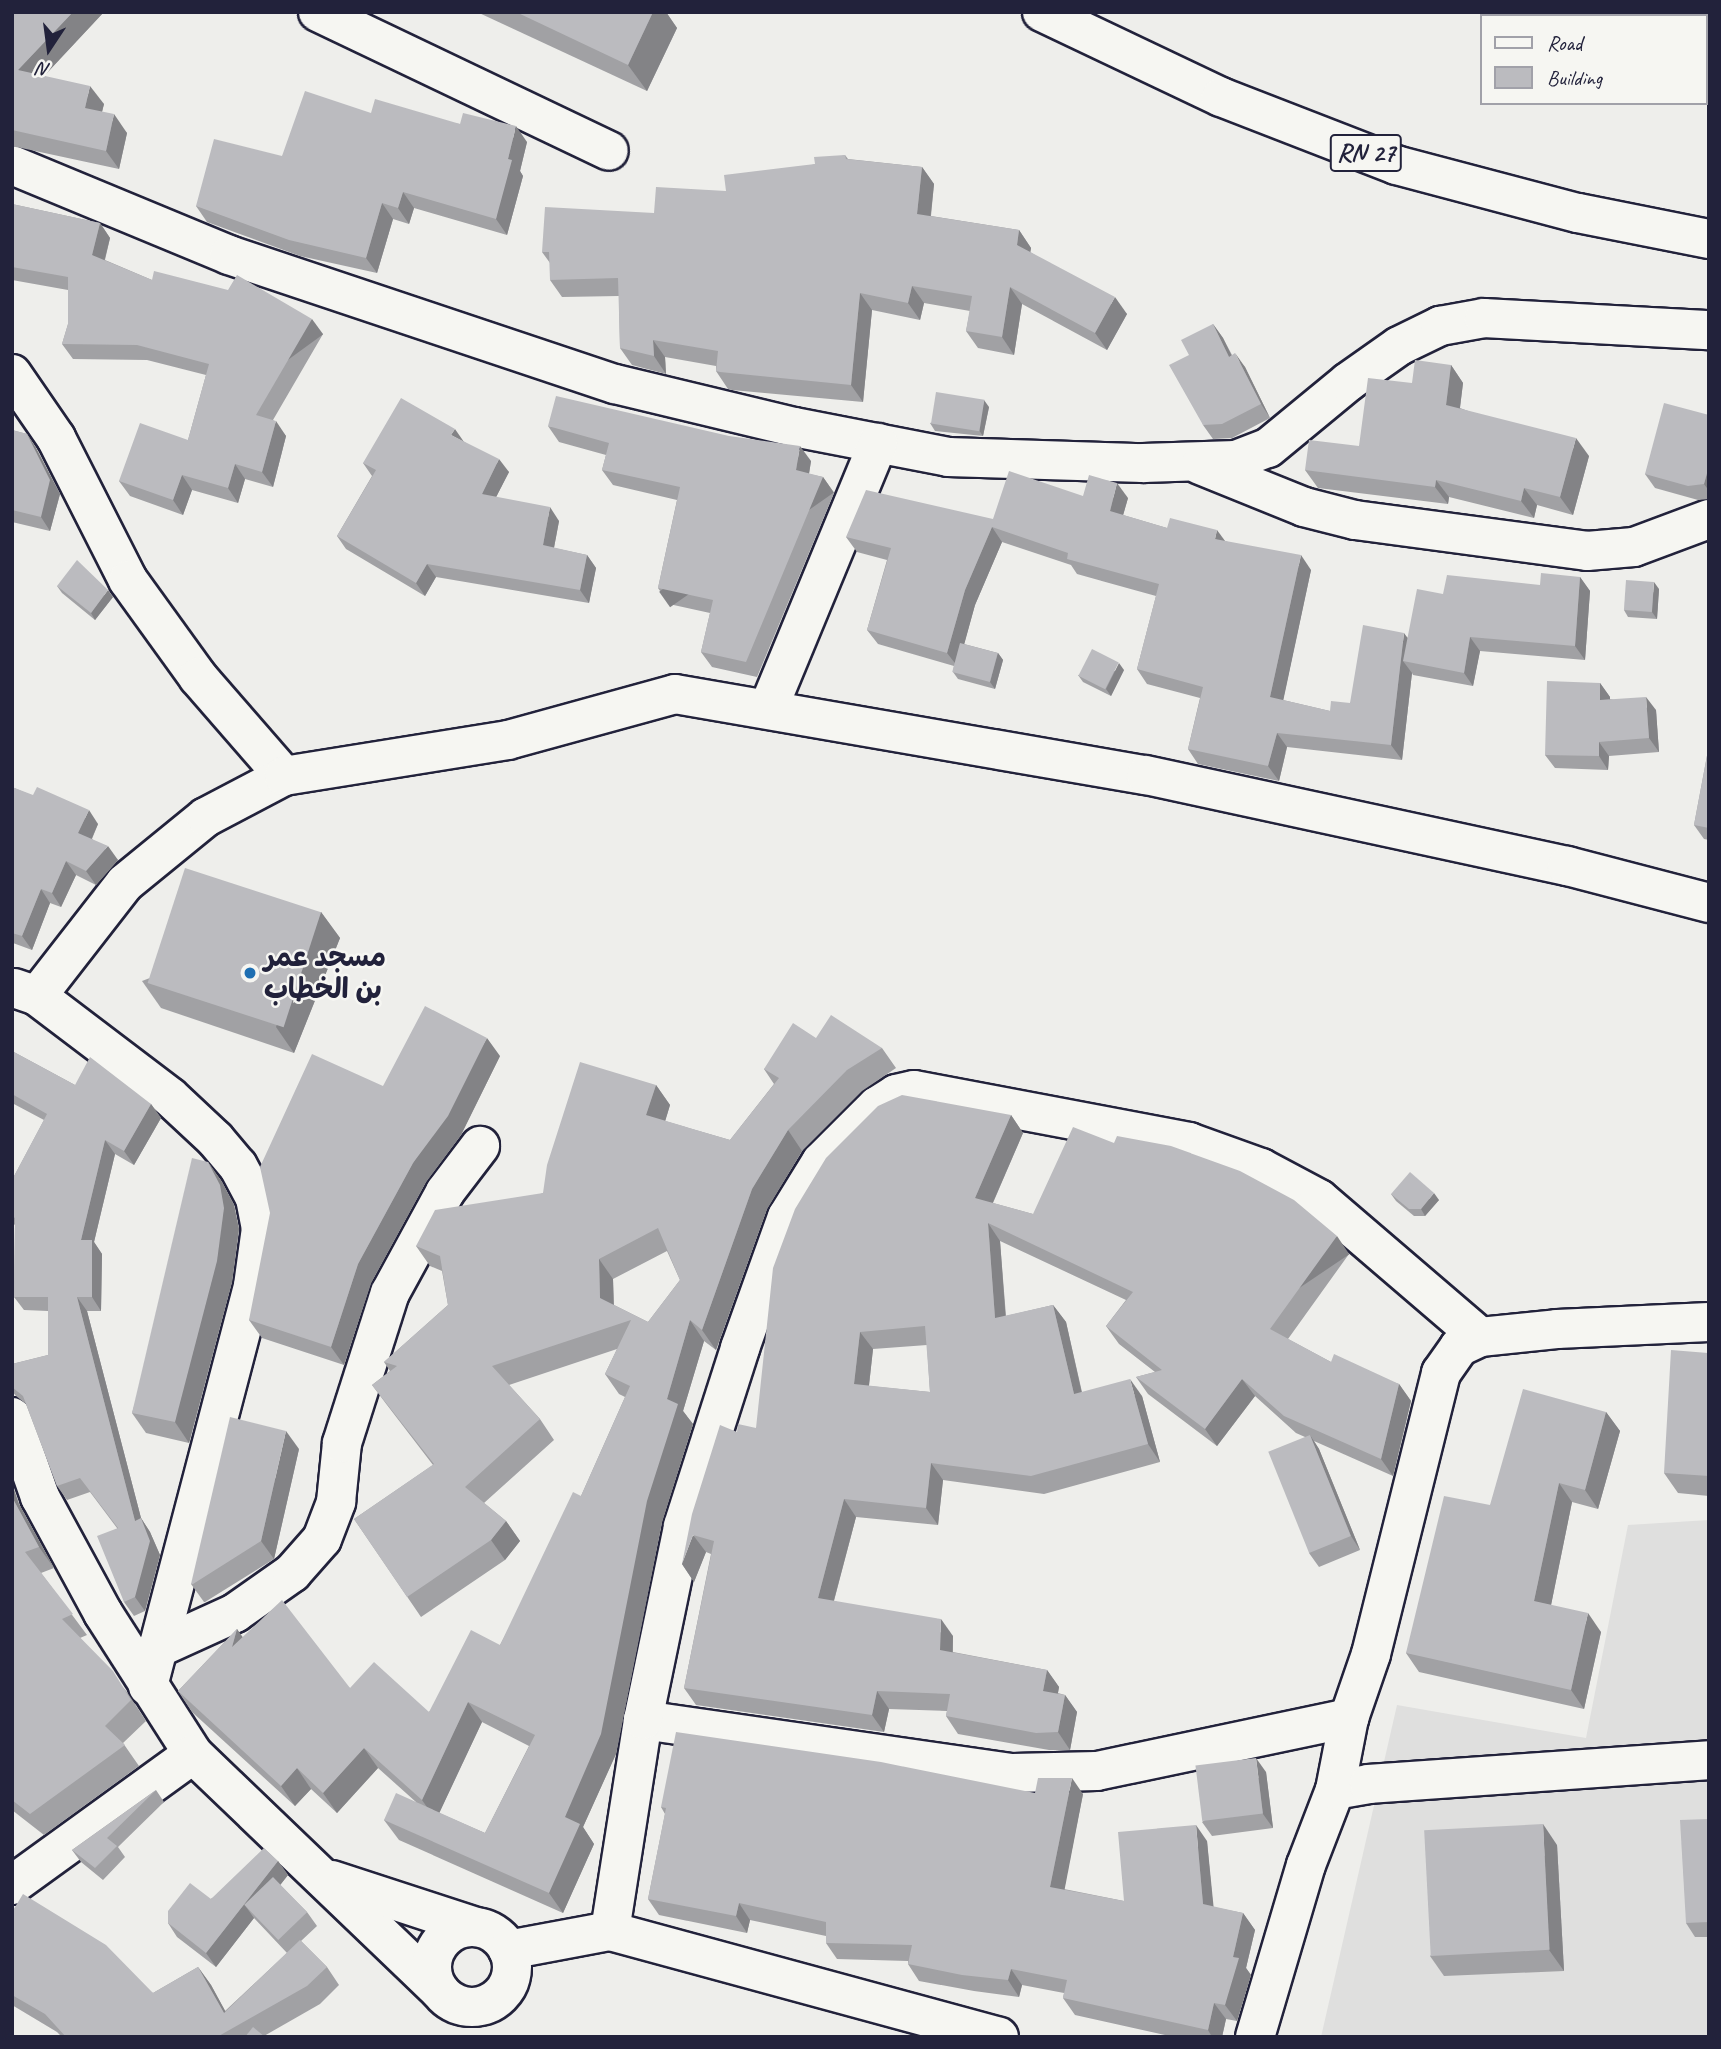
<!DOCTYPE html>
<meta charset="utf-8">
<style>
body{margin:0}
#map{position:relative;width:1721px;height:2049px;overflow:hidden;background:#eeeeeb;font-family:Caveat,"Playpen Sans Arabic",sans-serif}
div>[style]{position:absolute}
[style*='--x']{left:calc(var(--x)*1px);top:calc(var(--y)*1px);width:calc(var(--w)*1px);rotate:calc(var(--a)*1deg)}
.built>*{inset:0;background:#dfdfde}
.roads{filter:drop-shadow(2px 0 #22223b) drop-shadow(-2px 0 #22223b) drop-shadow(0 2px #22223b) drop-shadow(0 -2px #22223b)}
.minor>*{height:38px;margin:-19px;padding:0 19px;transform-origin:19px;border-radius:19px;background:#f6f6f2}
.minor>.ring{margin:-19px;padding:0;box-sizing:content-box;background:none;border:38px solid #f6f6f2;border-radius:50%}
.major>*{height:38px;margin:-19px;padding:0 19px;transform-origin:19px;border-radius:19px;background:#f6f6f2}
.wall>*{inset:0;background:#a1a1a4}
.shaded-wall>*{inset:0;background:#838386;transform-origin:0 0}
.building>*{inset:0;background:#bbbbbf;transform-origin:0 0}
.dots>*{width:19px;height:19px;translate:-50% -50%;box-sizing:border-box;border:4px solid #f6f6f2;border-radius:50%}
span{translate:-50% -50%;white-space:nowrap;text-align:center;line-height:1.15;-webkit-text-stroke:5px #f6f6f2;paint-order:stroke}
.shield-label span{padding:2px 5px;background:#f6f6f2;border:2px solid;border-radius:5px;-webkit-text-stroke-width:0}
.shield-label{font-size:26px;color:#22223b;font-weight:700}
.poi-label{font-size:28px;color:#22223b;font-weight:700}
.left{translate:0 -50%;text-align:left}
.frame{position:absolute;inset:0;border:14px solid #22223b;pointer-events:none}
.legend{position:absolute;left:1480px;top:14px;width:228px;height:91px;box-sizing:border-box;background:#f6f6f2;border:2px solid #a1a1a9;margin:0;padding:9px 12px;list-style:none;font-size:21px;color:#22223b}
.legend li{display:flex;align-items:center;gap:14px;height:35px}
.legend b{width:35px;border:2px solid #a1a1a9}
.north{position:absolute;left:14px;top:14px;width:70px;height:70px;-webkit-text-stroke:5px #f6f6f2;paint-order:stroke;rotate:193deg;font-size:19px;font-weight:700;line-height:28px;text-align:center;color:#22223b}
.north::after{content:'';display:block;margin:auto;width:24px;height:32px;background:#22223b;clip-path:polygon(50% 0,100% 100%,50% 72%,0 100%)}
</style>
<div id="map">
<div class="built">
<div style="clip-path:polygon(1709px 1520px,1709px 2037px,1321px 2037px,1397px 1705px,1586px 1738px,1628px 1525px)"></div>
</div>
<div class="roads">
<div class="minor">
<div style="--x:318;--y:12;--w:322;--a:25.5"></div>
<div style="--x:12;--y:165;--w:235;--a:22.5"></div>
<div style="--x:229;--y:255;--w:407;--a:18.5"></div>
<div style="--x:615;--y:384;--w:184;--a:13.5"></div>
<div style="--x:794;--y:427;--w:157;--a:11"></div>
<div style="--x:948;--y:457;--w:195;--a:1.8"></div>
<div style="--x:1143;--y:463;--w:93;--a:-1.8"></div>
<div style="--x:1236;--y:460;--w:34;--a:-21"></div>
<div style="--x:1268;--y:448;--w:104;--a:-39.5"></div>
<div style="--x:1348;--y:382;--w:62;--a:-35.2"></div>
<div style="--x:1399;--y:346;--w:46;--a:-26"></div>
<div style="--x:1440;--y:326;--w:45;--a:-10.3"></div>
<div style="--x:1484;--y:318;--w:225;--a:3.1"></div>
<div style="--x:12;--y:374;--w:78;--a:55.5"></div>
<div style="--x:56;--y:438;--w:159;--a:63.1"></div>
<div style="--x:128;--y:580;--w:120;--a:54.2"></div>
<div style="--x:198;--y:677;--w:131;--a:49"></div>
<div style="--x:1200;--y:465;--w:112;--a:22"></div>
<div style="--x:1304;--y:507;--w:53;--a:14.3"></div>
<div style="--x:1355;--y:520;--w:234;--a:7.6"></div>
<div style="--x:1587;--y:551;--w:47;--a:-4.9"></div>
<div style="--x:1634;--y:547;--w:80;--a:-20.5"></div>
<div style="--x:768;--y:709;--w:288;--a:-67.5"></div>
<div style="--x:14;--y:988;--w:24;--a:19"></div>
<div style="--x:37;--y:996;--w:167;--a:37.2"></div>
<div style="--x:170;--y:1097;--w:62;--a:43"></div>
<div style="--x:215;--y:1139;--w:35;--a:50"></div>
<div style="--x:238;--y:1166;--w:36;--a:62"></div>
<div style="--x:255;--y:1198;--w:31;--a:79"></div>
<div style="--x:261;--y:1228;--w:59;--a:97.9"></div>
<div style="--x:253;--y:1286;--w:414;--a:104.7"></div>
<div style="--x:37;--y:996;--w:143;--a:-52.1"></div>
<div style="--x:125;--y:883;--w:104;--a:-39.2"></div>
<div style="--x:206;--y:817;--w:88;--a:-27.7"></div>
<div style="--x:284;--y:776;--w:227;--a:-9.1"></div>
<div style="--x:508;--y:740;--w:173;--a:-15.4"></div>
<div style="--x:675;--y:694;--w:478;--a:9.8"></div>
<div style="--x:1146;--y:775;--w:431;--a:12.2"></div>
<div style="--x:1567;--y:866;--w:147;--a:14.6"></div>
<div style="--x:12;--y:1417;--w:85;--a:70.7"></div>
<div style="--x:40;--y:1497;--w:132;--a:61.5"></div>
<div style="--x:103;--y:1613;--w:167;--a:57.4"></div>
<div style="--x:193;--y:1754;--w:342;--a:43.8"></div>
<div style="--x:156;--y:1649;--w:87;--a:-24.5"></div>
<div style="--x:235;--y:1613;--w:70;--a:-35.1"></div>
<div style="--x:292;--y:1573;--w:45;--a:-48.6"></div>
<div style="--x:322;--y:1539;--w:40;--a:-69"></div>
<div style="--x:336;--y:1502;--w:59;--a:-84.2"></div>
<div style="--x:342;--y:1443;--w:157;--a:-72.3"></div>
<div style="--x:390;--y:1293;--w:115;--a:-61.4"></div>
<div style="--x:445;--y:1192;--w:58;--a:-52.7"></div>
<div style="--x:643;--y:1720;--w:374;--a:8.2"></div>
<div style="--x:1013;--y:1773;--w:84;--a:-1.4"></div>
<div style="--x:1097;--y:1771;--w:258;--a:-11.9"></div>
<div style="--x:1335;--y:1790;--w:73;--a:-79"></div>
<div style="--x:1349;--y:1718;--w:68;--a:-71"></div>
<div style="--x:1371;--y:1654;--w:290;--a:-76"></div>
<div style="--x:1441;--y:1373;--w:32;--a:-55"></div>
<div style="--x:1459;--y:1347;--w:23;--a:-25"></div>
<div style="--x:1480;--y:1337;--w:77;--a:-5.9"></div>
<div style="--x:1557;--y:1329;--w:152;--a:-2.6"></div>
<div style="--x:332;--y:1880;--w:151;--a:18.1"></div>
<div style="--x:12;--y:1885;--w:223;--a:-35.9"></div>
<div class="ring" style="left:432px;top:1927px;width:42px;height:42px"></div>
<div style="--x:610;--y:1931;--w:214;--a:-81.1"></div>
<div style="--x:643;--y:1720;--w:198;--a:-78.3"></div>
<div style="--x:683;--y:1526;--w:187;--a:-72.2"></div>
<div style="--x:740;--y:1348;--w:139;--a:-70.3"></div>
<div style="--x:787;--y:1217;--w:65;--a:-58.3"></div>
<div style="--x:821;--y:1162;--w:79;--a:-45"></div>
<div style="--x:877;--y:1106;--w:22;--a:-32"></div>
<div style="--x:896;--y:1094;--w:18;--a:-13"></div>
<div style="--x:914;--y:1090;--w:280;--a:10.7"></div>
<div style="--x:1189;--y:1142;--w:77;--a:19.9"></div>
<div style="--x:1261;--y:1168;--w:66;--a:28.1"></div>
<div style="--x:1319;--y:1199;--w:212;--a:40.6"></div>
<div style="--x:508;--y:1950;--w:104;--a:-10.6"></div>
<div style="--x:610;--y:1931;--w:403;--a:15.2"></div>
<div style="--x:1255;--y:2037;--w:179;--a:-73.5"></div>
<div style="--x:1306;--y:1865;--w:80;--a:-68.9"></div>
<div style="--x:1335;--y:1790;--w:35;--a:-10"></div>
<div style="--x:1369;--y:1784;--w:341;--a:-4"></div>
</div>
<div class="major">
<div style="--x:1042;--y:12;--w:198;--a:25.4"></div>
<div style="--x:1221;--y:97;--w:188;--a:21.2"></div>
<div style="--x:1396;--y:165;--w:188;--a:14.8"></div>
<div style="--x:1578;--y:213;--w:134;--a:11.2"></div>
</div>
</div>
<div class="wall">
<div style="clip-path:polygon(12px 12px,103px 13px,44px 76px,104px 104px,102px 112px,127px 133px,119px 169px,12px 146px)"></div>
<div style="clip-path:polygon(477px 12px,666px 12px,677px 28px,647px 91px)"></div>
<div style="clip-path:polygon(371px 113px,460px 124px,527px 142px,520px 171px,523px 176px,507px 235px,414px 208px,409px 224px,393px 219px,377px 273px,300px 256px,207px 222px,196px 206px,282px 156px)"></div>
<div style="clip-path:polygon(845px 155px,848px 159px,922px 167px,934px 184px,931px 216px,1019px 230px,1031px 248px,1030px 252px,1127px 314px,1107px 350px,1022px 304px,1014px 355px,978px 348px,966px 331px,970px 311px,924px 303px,920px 320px,872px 310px,863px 402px,732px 390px,728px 389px,716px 371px,716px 366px,665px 357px,666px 374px,632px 365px,620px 348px,619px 296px,562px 297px,550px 280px,550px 263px,542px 252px,726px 191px)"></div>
<div style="clip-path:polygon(12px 204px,100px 223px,110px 238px,105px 260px,152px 280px,323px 334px,273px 420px,286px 436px,273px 487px,245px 479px,238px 503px,192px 490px,183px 515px,130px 496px,119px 481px,188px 440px,206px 375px,147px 360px,73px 359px,62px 344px,68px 324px,68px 290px,12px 280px)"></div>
<div style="clip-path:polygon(1213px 324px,1223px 338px,1232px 355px,1245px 367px,1270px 418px,1232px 438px,1213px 439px,1203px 425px,1189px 355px)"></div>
<div style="clip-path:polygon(1451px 365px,1463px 383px,1460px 408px,1589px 456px,1573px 515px,1537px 505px,1534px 518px,1449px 497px,1448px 504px,1318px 488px,1305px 470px,1359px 446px,1412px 383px)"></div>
<div style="clip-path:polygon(989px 407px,983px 436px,935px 431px,930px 423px)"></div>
<div style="clip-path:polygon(1709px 415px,1709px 499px,1698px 500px,1655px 488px,1645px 474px)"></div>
<div style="clip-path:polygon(548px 426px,811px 461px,809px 474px,823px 477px,834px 493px,757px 677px,712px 667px,701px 652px,710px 613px,669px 604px,658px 588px,677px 500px,613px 485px,602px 470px,606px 455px,559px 442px)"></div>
<div style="clip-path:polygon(12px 430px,27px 434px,36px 448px,60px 494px,50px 531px,12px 522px)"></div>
<div style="clip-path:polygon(463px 441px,509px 472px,496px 497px,559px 521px,554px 548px,587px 555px,596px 568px,589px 603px,436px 577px,425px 596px,346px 549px,337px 536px,372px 476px,363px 463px)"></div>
<div style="clip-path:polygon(1083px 496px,1128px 498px,1123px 515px,1167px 528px,1225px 541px,1311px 570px,1283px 700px,1330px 711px,1350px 703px,1408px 637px,1443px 594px,1540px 585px,1580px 577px,1590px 591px,1585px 660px,1480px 651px,1473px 686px,1413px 675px,1412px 673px,1402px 760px,1287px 747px,1279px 781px,1198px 764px,1188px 749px,1200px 698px,1147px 684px,1137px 669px,1156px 596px,1077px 574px,1071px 565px,1002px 542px,975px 605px,964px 644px,998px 653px,1003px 660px,995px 689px,958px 679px,953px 672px,954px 666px,878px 644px,867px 630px,887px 560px,857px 552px,846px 537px,993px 519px)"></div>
<div style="clip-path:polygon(57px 586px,113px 597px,95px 620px,62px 593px)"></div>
<div style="clip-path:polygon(1659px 589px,1657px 619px,1628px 617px,1624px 610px)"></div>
<div style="clip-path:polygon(1124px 670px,1111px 696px,1083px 682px,1078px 675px)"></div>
<div style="clip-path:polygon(1600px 683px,1610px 697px,1610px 699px,1656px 710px,1659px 752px,1609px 756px,1608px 770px,1555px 768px,1545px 755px)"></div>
<div style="clip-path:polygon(1709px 745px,1709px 840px,1704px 839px,1694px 825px)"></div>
<div style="clip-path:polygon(12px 787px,98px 824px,92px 839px,118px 860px,96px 885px,76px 875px,61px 907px,50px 903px,32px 950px,13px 943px,12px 945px)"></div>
<div style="clip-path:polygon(321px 912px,340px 938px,294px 1053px,161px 1008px,142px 981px)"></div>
<div style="clip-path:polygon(evenodd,816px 1038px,882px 1048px,896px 1068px,862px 1091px,802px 1151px,767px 1209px,716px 1350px,704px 1341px,683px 1411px,693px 1424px,662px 1522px,616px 1754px,583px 1827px,594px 1844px,563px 1913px,399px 1840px,384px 1820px,416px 1802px,378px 1768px,337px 1813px,311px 1789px,295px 1806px,192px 1712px,178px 1691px,237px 1629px,242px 1637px,350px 1688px,429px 1712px,500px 1645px,581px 1496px,625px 1397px,619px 1394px,605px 1374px,617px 1349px,509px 1385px,540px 1419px,554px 1440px,484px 1503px,506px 1521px,520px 1541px,505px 1560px,421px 1617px,354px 1519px,433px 1465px,387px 1405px,372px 1385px,390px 1371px,384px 1362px,448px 1305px,442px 1271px,430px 1266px,416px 1246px,543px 1193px,656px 1085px,670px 1105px,665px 1121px,730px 1140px,774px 1084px,764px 1069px,816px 1038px,667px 1251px,680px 1280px,648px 1322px,614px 1305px,613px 1279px,667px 1251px,816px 1038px,482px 1722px,529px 1746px,485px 1833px,439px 1813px,482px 1722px)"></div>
<div style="clip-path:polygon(12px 1051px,75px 1085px,151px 1104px,161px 1118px,134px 1165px,115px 1154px,94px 1242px,102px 1254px,101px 1311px,87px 1311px,141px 1518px,150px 1532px,160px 1555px,145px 1611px,134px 1616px,124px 1602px,117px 1528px,90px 1492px,67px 1500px,57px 1486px,26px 1404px,16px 1396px,12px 1391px,12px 1364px,48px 1355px,48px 1311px,24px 1310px,14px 1297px,15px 1225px,12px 1223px,12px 1180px,44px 1120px,12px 1103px)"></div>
<div style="clip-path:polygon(500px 1056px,461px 1135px,426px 1182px,371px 1283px,344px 1365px,262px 1338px,249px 1320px,383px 1086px)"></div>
<div style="clip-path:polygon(evenodd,1011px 1115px,1023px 1133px,993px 1203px,1033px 1214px,1349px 1254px,1288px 1339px,1331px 1362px,1399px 1384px,1411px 1401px,1393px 1476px,1314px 1441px,1319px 1449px,1360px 1550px,1319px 1567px,1309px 1553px,1305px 1437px,1296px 1433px,1255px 1396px,1217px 1446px,1148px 1394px,1136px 1377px,1155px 1372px,1119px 1344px,1106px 1326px,1126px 1300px,1000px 1241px,1006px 1316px,1053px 1305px,1066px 1322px,1082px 1392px,1142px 1396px,1160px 1462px,1044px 1494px,943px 1480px,938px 1525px,856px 1517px,834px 1601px,953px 1636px,953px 1652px,1047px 1670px,1059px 1687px,1058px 1693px,1065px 1695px,1077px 1712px,1070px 1750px,1049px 1750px,958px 1734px,946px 1716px,947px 1711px,889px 1709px,884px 1732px,696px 1705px,684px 1688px,711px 1554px,706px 1552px,694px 1582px,682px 1564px,737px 1432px,756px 1428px,1011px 1115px,927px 1345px,930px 1392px,869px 1386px,873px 1349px,927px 1345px)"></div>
<div style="clip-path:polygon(208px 1162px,222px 1182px,234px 1205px,239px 1229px,232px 1282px,189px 1443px,146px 1433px,132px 1413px)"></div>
<div style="clip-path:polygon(1391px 1194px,1439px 1200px,1425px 1216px,1414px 1216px,1396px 1201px)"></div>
<div style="clip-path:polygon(1709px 1334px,1709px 1496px,1678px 1493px,1664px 1473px,1708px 1353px)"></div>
<div style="clip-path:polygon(1606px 1412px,1620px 1431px,1598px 1509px,1572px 1502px,1551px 1605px,1601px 1632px,1584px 1709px,1419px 1672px,1406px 1653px,1490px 1505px)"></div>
<div style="clip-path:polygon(299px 1449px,274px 1559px,205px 1602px,204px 1602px,191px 1584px)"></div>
<div style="clip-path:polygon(12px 1484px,19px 1504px,54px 1568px,41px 1573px,87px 1635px,80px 1638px,127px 1692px,146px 1721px,123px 1743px,139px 1766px,44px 1835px,12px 1810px)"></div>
<div style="clip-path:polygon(1266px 1772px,1273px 1828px,1212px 1836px,1202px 1822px)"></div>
<div style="clip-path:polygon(156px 1790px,164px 1802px,118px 1847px,125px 1857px,103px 1880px,81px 1862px,72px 1850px)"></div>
<div style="clip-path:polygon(1035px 1793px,1083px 1794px,1064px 1889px,1124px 1901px,1207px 1841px,1213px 1907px,1243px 1913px,1255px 1930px,1246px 1968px,1251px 1975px,1237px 2021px,1226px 2019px,1222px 2037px,1174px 2037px,1075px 2015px,1063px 1998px,1064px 1993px,1022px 1985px,1019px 1997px,974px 1991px,919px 1981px,908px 1964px,908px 1961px,837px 1959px,826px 1943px,826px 1936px,750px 1920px,747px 1933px,659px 1915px,648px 1899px,665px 1814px,661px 1807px)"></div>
<div style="clip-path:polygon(1709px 1819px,1709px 1937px,1695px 1937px,1686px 1923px)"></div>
<div style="clip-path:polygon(1557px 1845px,1564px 1971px,1444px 1976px,1430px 1956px)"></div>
<div style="clip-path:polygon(278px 1861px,288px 1875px,280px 1885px,307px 1912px,317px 1926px,301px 1941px,327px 1967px,339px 1985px,320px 2004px,264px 2036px,265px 2037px,62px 2037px,57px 2032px,12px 2005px,12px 1912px,153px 1993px,198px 1967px,211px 1985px,225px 2011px,287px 1953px,254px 1918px,216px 1967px,177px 1937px,168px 1923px)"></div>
</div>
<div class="shaded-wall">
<div style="clip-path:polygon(73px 12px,103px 13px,32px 89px,18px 70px)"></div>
<div style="clip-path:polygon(653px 12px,666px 12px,677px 28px,647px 91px,628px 65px)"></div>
<div style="clip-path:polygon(90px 86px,104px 104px,98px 127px,85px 108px)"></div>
<div style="clip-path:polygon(114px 114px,127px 133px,119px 169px,106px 151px)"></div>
<div style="clip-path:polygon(516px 126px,527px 142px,520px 171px,523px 176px,507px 235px,496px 219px,508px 159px)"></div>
<div style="clip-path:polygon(922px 167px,934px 184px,929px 231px,917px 214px)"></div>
<div style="clip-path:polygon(403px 192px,414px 208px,409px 224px,398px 208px)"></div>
<div style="clip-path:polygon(382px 203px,393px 219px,377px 273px,366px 258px)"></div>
<div style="clip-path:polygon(100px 223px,110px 238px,102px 270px,92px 255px)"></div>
<div style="clip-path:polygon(1019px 230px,1031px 248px,1029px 262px,1017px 245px)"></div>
<div style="clip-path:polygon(912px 286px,924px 303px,920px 320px,908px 303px)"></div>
<div style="clip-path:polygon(1010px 287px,1022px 304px,1014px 355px,1002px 337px)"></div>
<div style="clip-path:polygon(860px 293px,872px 310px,863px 402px,851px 385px)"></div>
<div style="clip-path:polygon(1115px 297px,1127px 314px,1107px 350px,1095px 333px)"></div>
<div style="left:312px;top:319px;width:19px;height:111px;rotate:54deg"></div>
<div style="clip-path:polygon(1213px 324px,1223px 338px,1239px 371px,1229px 357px)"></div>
<div style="clip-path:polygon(653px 340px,665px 357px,666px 374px,654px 356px)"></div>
<div style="clip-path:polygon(1235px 353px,1245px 367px,1270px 418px,1261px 404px)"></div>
<div style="clip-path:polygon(1451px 365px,1463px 383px,1458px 423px,1446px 405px)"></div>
<div style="clip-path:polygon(984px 400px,989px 407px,983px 436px,978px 429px)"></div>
<div style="clip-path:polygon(276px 421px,286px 436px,273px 487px,262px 472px)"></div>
<div style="clip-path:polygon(455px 429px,464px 442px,451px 435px)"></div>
<div style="clip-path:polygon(27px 434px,36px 448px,60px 494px,50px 531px,41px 517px)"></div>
<div style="clip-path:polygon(1576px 438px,1589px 456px,1573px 515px,1560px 497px)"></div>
<div style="clip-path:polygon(800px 446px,811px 461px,807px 486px,796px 470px)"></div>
<div style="clip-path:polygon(499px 459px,509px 472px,491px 507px,482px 494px)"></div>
<div style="clip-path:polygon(235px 464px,245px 479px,238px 503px,228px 488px)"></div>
<div style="clip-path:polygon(1709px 466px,1709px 491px,1704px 484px)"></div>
<div style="clip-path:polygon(182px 475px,192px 490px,183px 515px,173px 500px)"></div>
<div style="left:823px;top:477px;width:19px;height:200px;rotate:55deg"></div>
<div style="clip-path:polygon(1436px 480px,1449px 497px,1448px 504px,1435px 487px)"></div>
<div style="clip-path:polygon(1117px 483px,1128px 498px,1120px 526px,1110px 511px)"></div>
<div style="clip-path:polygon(1524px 488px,1537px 505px,1534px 518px,1521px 501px)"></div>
<div style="clip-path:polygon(550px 507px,559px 521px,552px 558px,543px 545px)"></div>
<div style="clip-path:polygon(992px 527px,1002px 542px,975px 605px,958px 667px,947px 653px,965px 590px)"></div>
<div style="clip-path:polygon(1217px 530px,1228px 545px,1215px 539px)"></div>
<div style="clip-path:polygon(587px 555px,596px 568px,589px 603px,580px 590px)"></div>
<div style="clip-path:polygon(1301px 555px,1311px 570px,1281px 711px,1270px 697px)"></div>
<div style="clip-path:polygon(427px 564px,436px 577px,425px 596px,416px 583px)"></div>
<div style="clip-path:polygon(1580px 577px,1590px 591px,1585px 660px,1575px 646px)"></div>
<div style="clip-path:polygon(1654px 582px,1659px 589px,1657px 619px,1652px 612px)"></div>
<div style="clip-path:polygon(108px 590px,113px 597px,95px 620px,91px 613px)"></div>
<div style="clip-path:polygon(1404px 633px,1415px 648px,1403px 661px,1412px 673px,1402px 760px,1391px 745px)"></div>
<div style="clip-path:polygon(1470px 637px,1480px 651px,1473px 686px,1464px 673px)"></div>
<div style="clip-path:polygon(998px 653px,1003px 660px,995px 689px,990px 682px)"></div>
<div style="clip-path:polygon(1119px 663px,1124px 670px,1111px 696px,1106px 689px)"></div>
<div style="clip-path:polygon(1600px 683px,1610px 697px,1610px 714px,1600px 700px)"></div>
<div style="clip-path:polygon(1646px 697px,1656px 710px,1659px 752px,1649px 738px)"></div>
<div style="clip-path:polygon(1277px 733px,1287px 747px,1279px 781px,1268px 766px)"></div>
<div style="clip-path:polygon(1599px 742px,1609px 756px,1608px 770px,1599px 756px)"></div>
<div style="clip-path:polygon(89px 810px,98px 824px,88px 847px,78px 833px)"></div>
<div style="clip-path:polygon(108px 846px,118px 860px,96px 885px,86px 871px)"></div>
<div style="clip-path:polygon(66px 861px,76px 875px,61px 907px,52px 893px)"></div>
<div style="clip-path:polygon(41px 889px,50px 903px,32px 950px,22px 936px)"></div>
<div style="clip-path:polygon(321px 912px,340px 938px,294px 1053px,276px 1027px)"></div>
<div style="clip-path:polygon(487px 1038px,500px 1056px,461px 1135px,426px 1182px,371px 1283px,344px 1365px,331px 1347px,358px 1264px,413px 1163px)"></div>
<div style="clip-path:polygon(656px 1085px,670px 1105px,661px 1135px,646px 1115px)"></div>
<div style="clip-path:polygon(151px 1104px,161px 1118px,134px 1165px,124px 1151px)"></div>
<div style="clip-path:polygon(1011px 1115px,1023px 1133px,987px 1216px,975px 1198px)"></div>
<div style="clip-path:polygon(788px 1130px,802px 1151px,767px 1209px,716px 1350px,702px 1330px,752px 1189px)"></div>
<div style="clip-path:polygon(105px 1140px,115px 1154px,94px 1242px,102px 1254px,101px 1311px,92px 1297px,81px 1240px)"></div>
<div style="clip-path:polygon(208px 1162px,222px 1182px,234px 1205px,239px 1229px,232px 1282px,189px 1443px,175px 1422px)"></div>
<div style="clip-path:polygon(1434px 1193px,1439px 1200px,1425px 1216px,1421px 1209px)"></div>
<div style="clip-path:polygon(988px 1223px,1000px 1241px,1007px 1336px,995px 1318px)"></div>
<div style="left:1337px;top:1236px;width:22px;height:115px;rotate:56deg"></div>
<div style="clip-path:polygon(599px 1259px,613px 1279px,614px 1318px,600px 1298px)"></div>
<div style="clip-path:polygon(77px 1297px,87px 1311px,141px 1518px,150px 1532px,160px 1555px,145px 1611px,135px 1597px,135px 1521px)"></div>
<div style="clip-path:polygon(1053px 1305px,1066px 1322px,1086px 1412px,1074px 1394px)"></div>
<div style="clip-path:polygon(690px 1320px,704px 1341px,683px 1411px,693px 1424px,662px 1522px,616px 1754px,583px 1827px,594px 1844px,563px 1913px,549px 1893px,565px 1817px,667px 1399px)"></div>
<div style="clip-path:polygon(860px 1332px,873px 1349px,867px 1402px,854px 1384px)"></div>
<div style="clip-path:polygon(1130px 1379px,1142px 1396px,1160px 1462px,1148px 1444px)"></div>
<div style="clip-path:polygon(1242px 1379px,1255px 1396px,1217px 1446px,1205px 1429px)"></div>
<div style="clip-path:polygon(1399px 1384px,1411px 1401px,1393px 1476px,1381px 1459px)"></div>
<div style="clip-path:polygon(1606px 1412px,1620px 1431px,1598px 1509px,1585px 1490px)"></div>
<div style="clip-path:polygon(286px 1431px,299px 1449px,274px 1559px,261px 1541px)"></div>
<div style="clip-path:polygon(1310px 1435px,1319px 1449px,1360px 1550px,1351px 1536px)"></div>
<div style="clip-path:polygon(931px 1463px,943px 1480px,938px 1525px,926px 1508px)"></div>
<div style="clip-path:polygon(1559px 1483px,1572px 1502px,1548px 1620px,1534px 1601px)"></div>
<div style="clip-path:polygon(12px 1484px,19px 1504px,54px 1568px,39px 1547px,12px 1497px)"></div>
<div style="clip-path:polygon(844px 1499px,856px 1517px,830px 1615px,818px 1598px)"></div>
<div style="clip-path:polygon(506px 1521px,520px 1541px,505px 1560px,491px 1540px)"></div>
<div style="clip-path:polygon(693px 1535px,706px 1552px,694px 1582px,682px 1564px)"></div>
<div style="clip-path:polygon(1588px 1613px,1601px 1632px,1584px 1709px,1571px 1690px)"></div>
<div style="clip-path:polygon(941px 1619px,953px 1636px,952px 1667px,940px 1650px)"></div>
<div style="clip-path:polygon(237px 1629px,251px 1649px,232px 1647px)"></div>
<div style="clip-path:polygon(1047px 1670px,1059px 1687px,1055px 1708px,1043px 1691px)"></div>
<div style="clip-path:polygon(877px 1691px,889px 1709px,884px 1732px,872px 1715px)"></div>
<div style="clip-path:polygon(1065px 1695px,1077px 1712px,1070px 1750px,1058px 1732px)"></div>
<div style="clip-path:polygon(468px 1702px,482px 1722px,436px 1820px,422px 1800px)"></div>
<div style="clip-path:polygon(364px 1748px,378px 1768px,337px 1813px,323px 1793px)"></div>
<div style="clip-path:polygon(1256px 1758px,1266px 1772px,1273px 1828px,1263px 1814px)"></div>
<div style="clip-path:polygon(297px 1768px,311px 1789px,295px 1806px,281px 1786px)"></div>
<div style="clip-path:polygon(1072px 1778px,1083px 1794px,1062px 1903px,1050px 1887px)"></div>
<div style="clip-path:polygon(1543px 1824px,1557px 1845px,1564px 1971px,1549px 1950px)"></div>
<div style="clip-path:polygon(1196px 1825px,1207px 1841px,1215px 1921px,1203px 1904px)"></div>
<div style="clip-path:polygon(278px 1861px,288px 1875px,256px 1916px,244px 1904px,254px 1918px,216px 1967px,206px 1953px)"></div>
<div style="clip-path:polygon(739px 1903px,750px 1920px,747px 1933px,736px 1916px)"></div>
<div style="clip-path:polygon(1243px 1913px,1255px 1930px,1246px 1968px,1251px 1975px,1237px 2021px,1225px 2005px,1233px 1957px)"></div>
<div style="clip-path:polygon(198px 1967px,211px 1985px,234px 2027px,224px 2013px)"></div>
<div style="clip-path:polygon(1011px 1969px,1022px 1985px,1019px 1997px,1008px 1980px)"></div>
<div style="clip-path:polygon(1214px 2003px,1226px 2019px,1222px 2037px,1212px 2037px,1208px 2030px)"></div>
</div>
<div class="building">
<div style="clip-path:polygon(12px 12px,73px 12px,18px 70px,90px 86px,85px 108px,114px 114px,106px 151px,12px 130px)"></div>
<div style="clip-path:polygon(516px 12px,653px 12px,628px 65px)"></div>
<div style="clip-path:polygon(305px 91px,371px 113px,375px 99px,460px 124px,463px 113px,516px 126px,508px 159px,512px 160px,496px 219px,403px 192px,398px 208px,382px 203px,366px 258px,289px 240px,196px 206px,214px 139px,282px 156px)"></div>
<div style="clip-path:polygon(845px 155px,846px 159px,922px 167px,917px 214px,1019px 230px,1017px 245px,1115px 297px,1095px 333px,1010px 287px,1002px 337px,966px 331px,972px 296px,912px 286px,908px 303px,860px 293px,851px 385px,720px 372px,716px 371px,718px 351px,653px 340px,654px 356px,620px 348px,618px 278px,550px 280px,549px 252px,542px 252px,545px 207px,654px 213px,656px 187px,726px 191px,724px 175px,815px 164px,814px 157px)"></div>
<div style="clip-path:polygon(12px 204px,100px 223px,92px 255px,152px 280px,154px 271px,228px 290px,237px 275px,312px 319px,256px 415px,276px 421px,262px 472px,235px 464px,228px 488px,182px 475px,173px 500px,119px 481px,140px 423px,188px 440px,209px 364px,137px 345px,62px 344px,68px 324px,68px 277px,12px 267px)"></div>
<div style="clip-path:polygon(1213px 324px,1229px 357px,1235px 353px,1261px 404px,1222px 424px,1203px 425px,1169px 365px,1189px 355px,1181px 340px)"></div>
<div style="clip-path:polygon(1415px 360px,1451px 365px,1446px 405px,1576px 438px,1560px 497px,1524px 488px,1521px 501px,1436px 480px,1435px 487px,1305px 470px,1309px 440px,1359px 446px,1368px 378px,1412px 383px)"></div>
<div style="left:936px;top:392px;width:49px;height:32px;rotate:9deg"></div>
<div style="clip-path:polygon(556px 396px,729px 436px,800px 446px,796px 470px,823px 477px,746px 662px,701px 652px,713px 600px,658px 588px,680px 487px,602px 470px,609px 443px,548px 426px)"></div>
<div style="clip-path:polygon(401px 398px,455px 429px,451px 435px,499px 459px,482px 494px,550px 507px,543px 545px,587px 555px,580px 590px,427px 564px,416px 583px,337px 536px,376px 470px,363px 463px)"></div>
<div style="clip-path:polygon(1664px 403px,1709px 415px,1709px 466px,1704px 484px,1688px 486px,1645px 474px)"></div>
<div style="clip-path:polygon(12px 430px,27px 434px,50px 480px,41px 517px,12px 510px)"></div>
<div style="clip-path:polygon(1009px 471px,1083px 496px,1089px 475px,1117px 483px,1110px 511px,1167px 528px,1170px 518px,1217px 530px,1215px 539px,1301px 555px,1270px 697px,1330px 711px,1331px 701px,1350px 703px,1363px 625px,1404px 633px,1391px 745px,1277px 733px,1268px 766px,1188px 749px,1203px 687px,1137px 669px,1159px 584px,1067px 559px,1068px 553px,992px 527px,965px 590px,947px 653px,867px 630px,891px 548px,846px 537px,866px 490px,993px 519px)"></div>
<div style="clip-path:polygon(77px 560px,108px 590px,91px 613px,57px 586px)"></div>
<div style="clip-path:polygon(1541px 573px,1580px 577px,1575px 646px,1470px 637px,1464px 673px,1403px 661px,1417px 589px,1443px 594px,1447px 575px,1540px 585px)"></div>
<div style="left:1626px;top:580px;width:28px;height:30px;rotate:4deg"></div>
<div style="left:960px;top:643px;width:39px;height:30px;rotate:15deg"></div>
<div style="left:1092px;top:649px;width:30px;height:30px;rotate:27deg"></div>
<div style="clip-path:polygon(1547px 681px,1600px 683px,1600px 700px,1646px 697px,1649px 738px,1599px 742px,1599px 756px,1545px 755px)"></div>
<div style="clip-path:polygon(1709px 745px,1709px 828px,1694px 825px)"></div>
<div style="clip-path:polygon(12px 787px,33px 795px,37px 787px,89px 810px,78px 833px,108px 846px,86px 871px,66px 861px,52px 893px,41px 889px,22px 936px,12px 933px)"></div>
<div style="left:185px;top:868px;width:143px;height:121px;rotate:18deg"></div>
<div style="clip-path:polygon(425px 1006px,487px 1038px,448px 1116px,413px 1163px,358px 1264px,331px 1347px,249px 1320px,270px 1213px,260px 1167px,312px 1054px,383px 1086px)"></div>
<div style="clip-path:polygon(evenodd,831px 1015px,882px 1048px,847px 1070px,788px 1130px,752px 1189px,702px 1330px,690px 1320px,667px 1399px,678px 1404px,647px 1501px,601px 1734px,565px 1817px,580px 1824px,549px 1893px,384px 1820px,396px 1793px,485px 1833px,535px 1735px,468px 1702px,422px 1800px,364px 1748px,323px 1793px,297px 1768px,281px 1786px,178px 1691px,237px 1629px,232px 1647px,282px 1600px,350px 1688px,374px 1662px,429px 1712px,471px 1630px,500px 1645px,573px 1492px,581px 1496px,630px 1386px,605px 1374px,631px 1320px,492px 1366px,540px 1419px,465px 1487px,506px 1521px,491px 1540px,407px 1597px,354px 1519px,434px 1464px,372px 1385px,397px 1366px,384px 1362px,448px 1305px,440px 1256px,416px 1246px,435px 1210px,543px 1193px,547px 1165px,580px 1062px,656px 1085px,646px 1115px,730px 1140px,779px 1078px,764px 1069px,793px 1023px,816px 1038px,831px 1015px,658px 1228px,680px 1280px,648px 1322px,600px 1298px,599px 1259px,658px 1228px)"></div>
<div style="clip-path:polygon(12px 1051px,75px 1085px,90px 1057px,151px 1104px,124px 1151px,105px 1140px,81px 1240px,92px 1240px,92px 1297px,77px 1297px,135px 1521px,141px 1518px,150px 1541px,135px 1597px,124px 1602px,97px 1536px,118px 1528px,80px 1478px,57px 1486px,23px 1396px,12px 1387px,12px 1364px,48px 1355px,48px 1297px,14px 1297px,15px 1218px,12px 1216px,12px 1180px,47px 1114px,12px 1094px)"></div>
<div style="clip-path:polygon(evenodd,902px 1095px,1011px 1115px,975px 1198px,1033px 1214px,1073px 1127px,1114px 1143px,1117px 1136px,1171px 1146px,1240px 1171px,1294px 1200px,1337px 1236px,1270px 1329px,1331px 1362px,1334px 1354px,1399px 1384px,1381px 1459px,1284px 1416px,1242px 1379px,1205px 1429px,1136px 1377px,1162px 1370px,1106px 1326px,1133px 1292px,988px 1223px,995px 1318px,1053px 1305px,1074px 1394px,1130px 1379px,1148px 1444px,1031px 1476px,931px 1463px,926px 1508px,844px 1499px,818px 1598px,941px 1619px,940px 1650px,1047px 1670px,1043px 1691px,1065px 1695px,1058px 1732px,1036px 1733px,946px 1716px,950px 1694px,877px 1691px,872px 1715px,684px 1688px,714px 1541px,693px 1535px,682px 1564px,692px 1514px,720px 1425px,737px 1432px,738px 1424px,756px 1428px,773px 1268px,795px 1209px,826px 1158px,878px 1106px,902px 1095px,925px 1326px,930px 1392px,854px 1384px,860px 1332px,925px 1326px)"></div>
<div style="clip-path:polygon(192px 1158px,208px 1162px,220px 1185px,224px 1208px,217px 1261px,175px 1422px,132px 1413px)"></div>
<div style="clip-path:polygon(1410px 1172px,1434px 1193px,1421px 1209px,1409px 1209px,1391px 1194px)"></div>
<div style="clip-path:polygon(1709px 1334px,1709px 1476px,1664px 1473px,1671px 1350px,1708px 1353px)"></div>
<div style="clip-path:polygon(1523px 1389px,1606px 1412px,1585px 1490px,1559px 1483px,1534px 1601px,1588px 1613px,1571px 1690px,1406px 1653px,1444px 1496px,1490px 1505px)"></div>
<div style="clip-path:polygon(230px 1417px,286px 1431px,261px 1541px,193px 1584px,191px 1584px)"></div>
<div style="left:1310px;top:1435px;width:109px;height:45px;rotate:68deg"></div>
<div style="clip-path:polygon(12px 1497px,39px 1547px,25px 1552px,73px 1614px,62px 1619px,113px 1671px,131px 1700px,105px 1726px,125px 1745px,30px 1814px,12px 1800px)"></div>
<div style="clip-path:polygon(676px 1732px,881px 1762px,1035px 1793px,1038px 1778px,1072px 1778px,1050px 1887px,1124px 1901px,1118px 1832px,1196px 1825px,1203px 1904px,1243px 1913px,1233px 1957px,1239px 1958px,1225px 2005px,1214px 2003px,1208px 2030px,1063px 1998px,1067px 1980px,1011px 1969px,1008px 1980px,962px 1975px,908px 1964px,912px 1945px,826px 1943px,826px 1922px,739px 1903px,736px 1916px,648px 1899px,666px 1808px,661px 1807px)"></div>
<div style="left:1256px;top:1758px;width:56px;height:61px;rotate:83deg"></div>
<div style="clip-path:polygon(156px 1790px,107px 1838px,117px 1846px,95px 1868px,72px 1850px)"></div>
<div style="clip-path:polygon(1709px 1819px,1709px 1922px,1686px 1923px,1680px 1820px)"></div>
<div style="left:1543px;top:1824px;width:126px;height:119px;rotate:87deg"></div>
<div style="clip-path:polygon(264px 1848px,278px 1861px,206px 1953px,168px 1923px,168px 1911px,190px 1883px,211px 1899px)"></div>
<div style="left:273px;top:1877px;width:49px;height:40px;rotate:46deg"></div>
<div style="clip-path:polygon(23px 1894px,106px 1945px,153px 1993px,198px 1967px,224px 2013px,300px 1940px,327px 1967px,307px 1986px,217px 2037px,66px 2037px,45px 2014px,12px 1995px,12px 1912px)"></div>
<div style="clip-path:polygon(253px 2027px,265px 2037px,245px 2037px)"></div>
</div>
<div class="dots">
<div style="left:250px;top:973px;background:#1f6fb2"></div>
</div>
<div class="shield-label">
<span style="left:1366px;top:153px">RN 27</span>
</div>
<div class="poi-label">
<span class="left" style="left:264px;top:973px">مسجد عمر<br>بن الخطاب</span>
</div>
<div class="frame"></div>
<ul class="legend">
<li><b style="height:9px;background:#f6f6f2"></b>Road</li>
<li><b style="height:19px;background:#bbbbbf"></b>Building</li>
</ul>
<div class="north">N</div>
</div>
